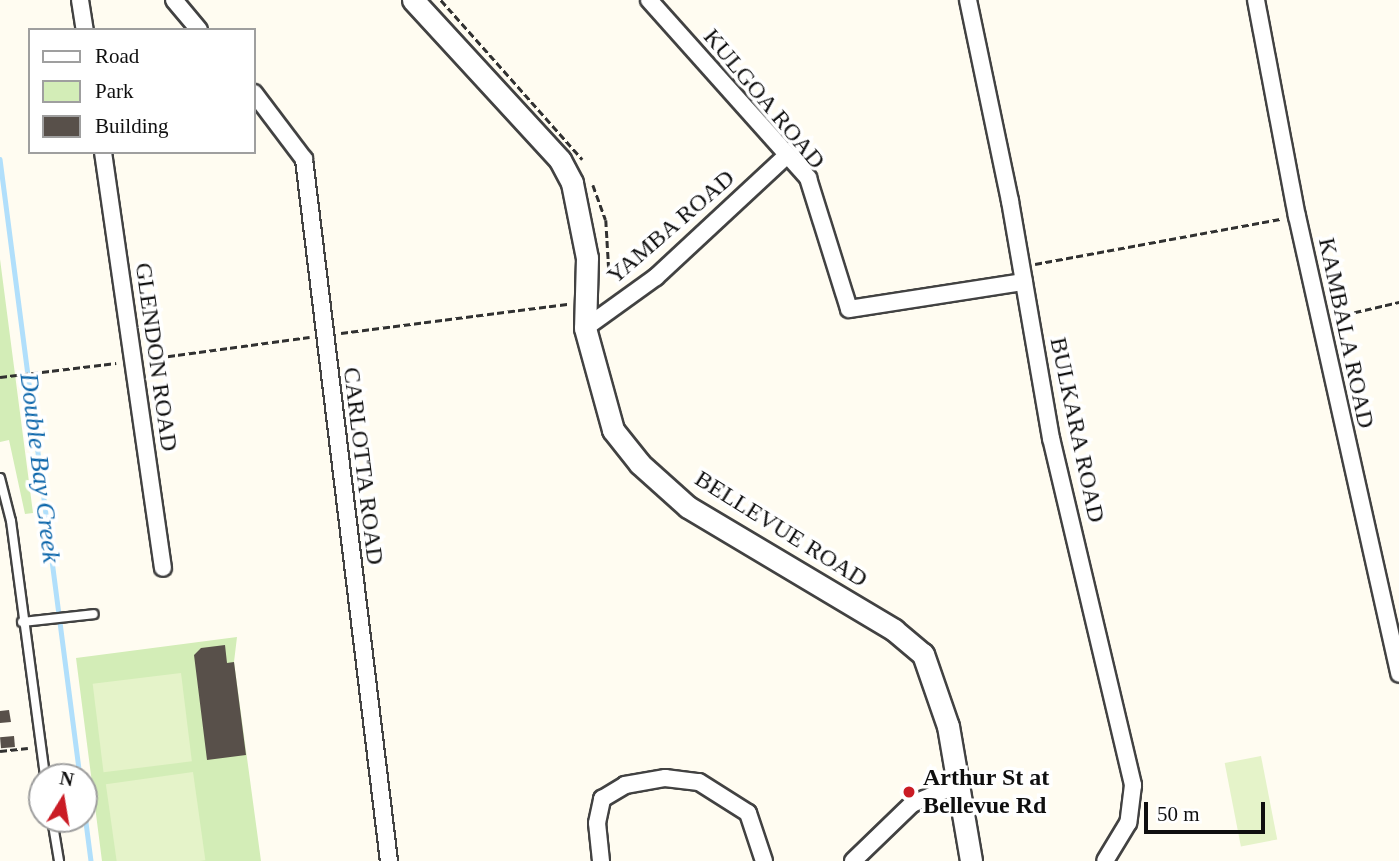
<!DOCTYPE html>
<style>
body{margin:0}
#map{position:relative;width:1399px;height:861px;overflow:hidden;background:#fffcf1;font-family:"Times New Roman",serif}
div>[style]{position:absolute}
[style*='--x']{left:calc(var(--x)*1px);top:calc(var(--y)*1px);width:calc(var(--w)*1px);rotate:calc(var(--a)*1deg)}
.green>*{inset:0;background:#d3edb7}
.pitch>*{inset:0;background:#e5f3c9;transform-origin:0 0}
.stream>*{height:4.5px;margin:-2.25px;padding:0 2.25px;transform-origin:2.25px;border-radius:2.25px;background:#b1dffb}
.building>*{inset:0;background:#58504a;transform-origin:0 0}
.path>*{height:2.5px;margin-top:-1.25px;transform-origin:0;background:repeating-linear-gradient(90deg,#313131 0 7px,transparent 0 10.5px)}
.roads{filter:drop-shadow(2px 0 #424242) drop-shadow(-2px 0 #424242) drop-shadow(0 2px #424242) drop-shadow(0 -2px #424242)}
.service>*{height:8px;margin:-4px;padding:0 4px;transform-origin:4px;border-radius:4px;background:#fff}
.minor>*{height:16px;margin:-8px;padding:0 8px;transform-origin:8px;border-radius:8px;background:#fff}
.tertiary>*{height:21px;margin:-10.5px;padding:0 10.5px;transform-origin:10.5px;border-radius:10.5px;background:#fff}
.dots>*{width:19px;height:19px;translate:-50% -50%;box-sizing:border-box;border:4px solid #fff;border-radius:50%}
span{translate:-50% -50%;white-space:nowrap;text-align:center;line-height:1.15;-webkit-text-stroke:7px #fff;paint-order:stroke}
.street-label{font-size:24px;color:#0f0f0f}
.poi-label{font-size:24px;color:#0f0f0f;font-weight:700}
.left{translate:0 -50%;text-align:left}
.water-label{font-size:26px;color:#0e67ab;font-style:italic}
.legend{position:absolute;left:28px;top:28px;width:228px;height:126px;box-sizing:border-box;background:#fff;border:2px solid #9f9f9f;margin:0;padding:9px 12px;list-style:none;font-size:21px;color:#0f0f0f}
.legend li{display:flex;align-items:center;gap:14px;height:35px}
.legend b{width:35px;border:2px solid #9f9f9f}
.north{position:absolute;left:28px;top:763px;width:70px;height:70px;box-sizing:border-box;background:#fff;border:2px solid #9f9f9f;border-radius:50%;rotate:11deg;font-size:19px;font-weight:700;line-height:28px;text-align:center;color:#0f0f0f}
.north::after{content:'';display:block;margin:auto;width:24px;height:32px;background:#ca1c25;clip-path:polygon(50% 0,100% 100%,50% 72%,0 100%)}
.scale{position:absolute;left:1144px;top:802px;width:121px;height:32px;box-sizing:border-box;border:4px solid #0f0f0f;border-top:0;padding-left:9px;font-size:21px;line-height:24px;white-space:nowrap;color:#0f0f0f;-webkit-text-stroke:5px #fff;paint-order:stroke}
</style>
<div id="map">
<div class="green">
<div style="clip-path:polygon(0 259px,33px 513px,25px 514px,9px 440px,0 442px)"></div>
<div style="clip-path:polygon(237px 637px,234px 662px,261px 861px,102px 861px,76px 658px)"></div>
</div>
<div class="pitch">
<div style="left:181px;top:673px;width:89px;height:89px;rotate:83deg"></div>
<div style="left:1261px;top:756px;width:85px;height:37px;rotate:79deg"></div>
<div style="left:193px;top:772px;width:89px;height:88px;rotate:82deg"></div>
</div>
<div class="stream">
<div style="--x:0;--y:159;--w:623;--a:82.62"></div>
<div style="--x:84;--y:807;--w:54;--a:82.6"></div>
</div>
<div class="building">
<div style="clip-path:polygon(225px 645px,227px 663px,234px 662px,246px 755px,207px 760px,194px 655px,201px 648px)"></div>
<div style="clip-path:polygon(9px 710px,11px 722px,0 723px,0 711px)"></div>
<div style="left:14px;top:736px;width:11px;height:14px;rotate:85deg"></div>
</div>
<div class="path">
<div style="--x:441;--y:0;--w:213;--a:48.4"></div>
<div style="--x:593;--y:185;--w:37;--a:70"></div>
<div style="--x:606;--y:220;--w:51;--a:86.6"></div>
<div style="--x:1035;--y:264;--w:249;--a:-10.4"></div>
<div style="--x:1334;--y:317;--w:67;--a:-13"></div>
<div style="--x:341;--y:333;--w:228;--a:-7.3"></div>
<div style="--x:147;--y:359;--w:164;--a:-7.7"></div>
<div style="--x:0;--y:377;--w:117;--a:-6.9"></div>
<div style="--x:0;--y:751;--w:28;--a:-6"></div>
</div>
<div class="roads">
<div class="service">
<div style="--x:0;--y:478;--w:44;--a:75.7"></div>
<div style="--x:11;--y:521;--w:258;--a:82.4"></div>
<div style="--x:22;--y:622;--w:72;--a:-6.3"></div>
<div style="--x:52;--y:819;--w:43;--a:80.5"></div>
</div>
<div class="minor">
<div style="--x:80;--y:0;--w:30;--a:81"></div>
<div style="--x:174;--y:0;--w:39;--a:50"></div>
<div style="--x:649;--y:0;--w:239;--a:48.2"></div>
<div style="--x:808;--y:178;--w:137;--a:72.6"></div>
<div style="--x:849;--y:309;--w:177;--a:-8.8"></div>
<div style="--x:968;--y:0;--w:205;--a:78.2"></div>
<div style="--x:1010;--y:201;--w:241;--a:80.2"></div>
<div style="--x:1051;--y:438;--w:357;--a:76.7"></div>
<div style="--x:1133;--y:785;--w:38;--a:97"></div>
<div style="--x:1128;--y:823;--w:44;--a:121.2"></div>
<div style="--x:1256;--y:0;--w:220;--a:79.3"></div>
<div style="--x:1297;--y:216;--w:469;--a:77.4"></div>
<div style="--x:254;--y:93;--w:83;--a:52.9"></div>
<div style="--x:304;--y:159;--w:707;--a:83.1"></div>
<div style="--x:103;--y:152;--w:420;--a:81.8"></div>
<div style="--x:585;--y:328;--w:87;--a:-35.7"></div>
<div style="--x:656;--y:277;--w:175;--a:-42.9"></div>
<div style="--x:601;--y:861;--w:38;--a:-96"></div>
<div style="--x:597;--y:823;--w:25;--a:-78"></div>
<div style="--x:602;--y:799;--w:27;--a:-31"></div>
<div style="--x:625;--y:785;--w:41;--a:-9.9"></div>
<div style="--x:665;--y:778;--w:34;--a:7"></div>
<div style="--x:699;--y:782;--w:58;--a:32.3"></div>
<div style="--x:748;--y:813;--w:51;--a:71.6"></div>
<div style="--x:853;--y:861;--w:82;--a:-44"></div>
<div style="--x:912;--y:804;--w:49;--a:-22.9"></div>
</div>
<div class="tertiary">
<div style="--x:413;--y:0;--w:217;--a:47.4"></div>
<div style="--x:560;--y:160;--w:26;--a:62"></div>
<div style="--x:572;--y:183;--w:76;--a:78.7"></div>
<div style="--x:587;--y:258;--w:70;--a:91.6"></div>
<div style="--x:585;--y:328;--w:106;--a:74.6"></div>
<div style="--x:613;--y:430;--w:43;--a:51.5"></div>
<div style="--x:640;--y:464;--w:64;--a:41.9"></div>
<div style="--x:688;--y:507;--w:240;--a:30.8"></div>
<div style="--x:894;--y:630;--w:38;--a:40"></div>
<div style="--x:923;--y:654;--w:76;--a:70.9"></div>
<div style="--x:948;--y:726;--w:137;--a:80.3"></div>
</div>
</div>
<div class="dots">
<div style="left:909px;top:792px;background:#ca1c25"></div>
</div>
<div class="street-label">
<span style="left:764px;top:99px;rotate:50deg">KULGOA ROAD</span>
<span style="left:671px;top:227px;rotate:-41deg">YAMBA ROAD</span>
<span style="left:1346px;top:333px;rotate:78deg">KAMBALA ROAD</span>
<span style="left:156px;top:357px;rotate:82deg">GLENDON ROAD</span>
<span style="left:1077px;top:430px;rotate:78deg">BULKARA ROAD</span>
<span style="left:363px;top:466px;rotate:83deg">CARLOTTA ROAD</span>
<span style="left:781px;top:529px;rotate:32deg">BELLEVUE ROAD</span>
</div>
<div class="poi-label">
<span class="left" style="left:923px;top:792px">Arthur St at<br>Bellevue Rd</span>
</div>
<div class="water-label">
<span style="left:40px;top:468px;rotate:83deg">Double Bay Creek</span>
</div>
<ul class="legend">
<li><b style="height:9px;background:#fff"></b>Road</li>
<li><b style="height:19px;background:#d3edb7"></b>Park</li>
<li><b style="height:19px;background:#58504a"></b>Building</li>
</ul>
<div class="north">N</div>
<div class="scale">50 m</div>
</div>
